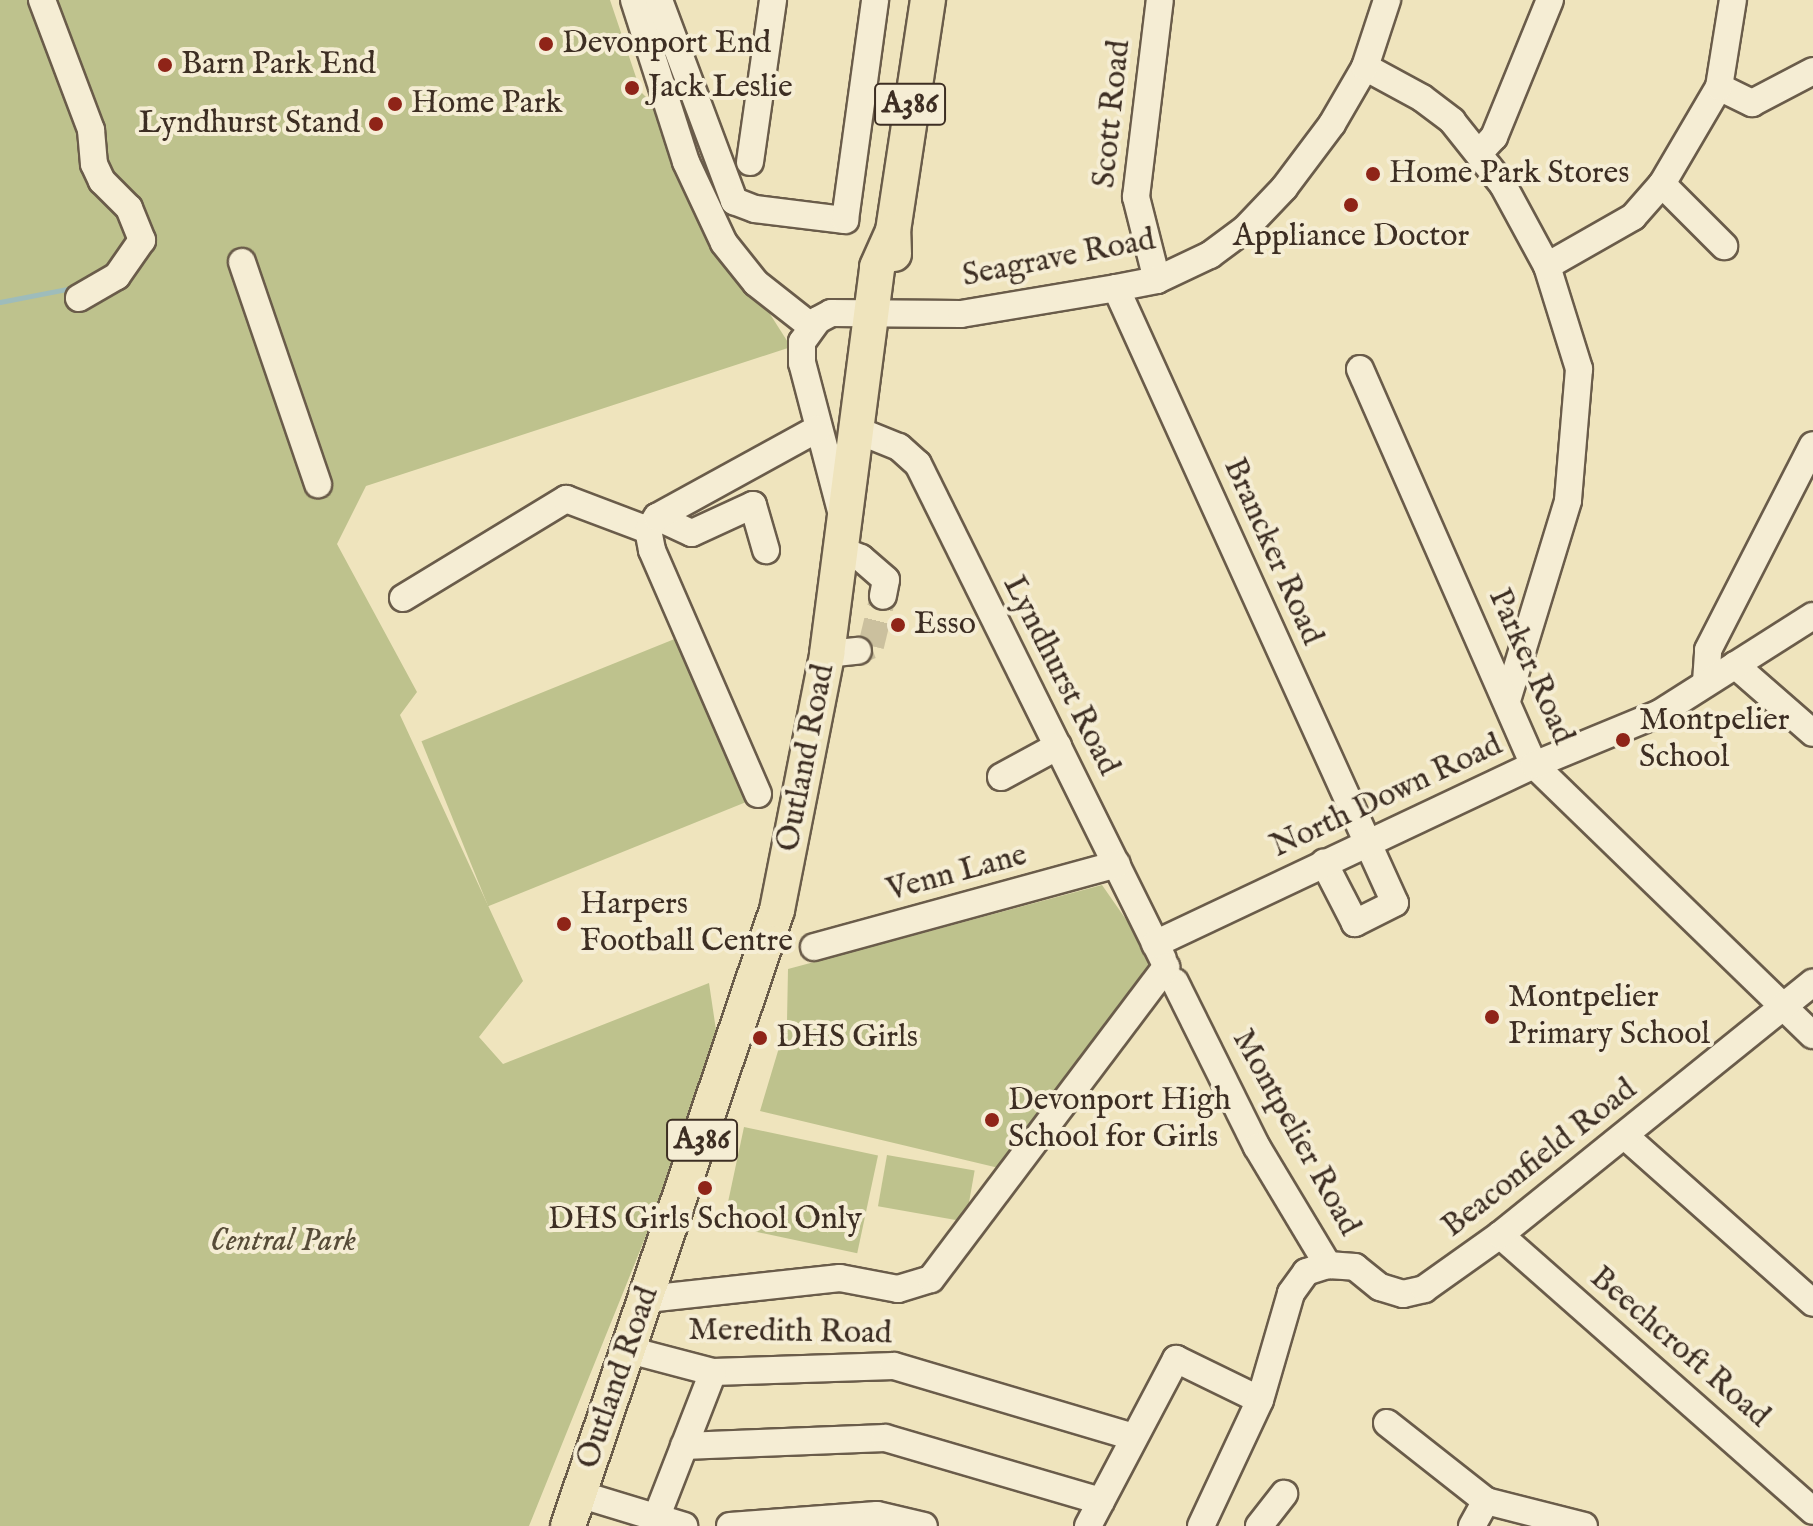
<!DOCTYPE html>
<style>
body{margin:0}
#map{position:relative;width:1813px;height:1526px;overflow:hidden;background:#efe4bd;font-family:"IM FELL English",serif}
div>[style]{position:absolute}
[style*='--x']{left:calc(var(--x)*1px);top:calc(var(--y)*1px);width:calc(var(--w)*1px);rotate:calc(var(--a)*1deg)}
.green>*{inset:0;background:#bec28d;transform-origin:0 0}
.stream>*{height:5px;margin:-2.5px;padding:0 2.5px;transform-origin:2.5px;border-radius:2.5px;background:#9ebcbb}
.minor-tunnel>*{height:26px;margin-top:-13px;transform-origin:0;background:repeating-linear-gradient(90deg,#cbc09e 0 26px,transparent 0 39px)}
.roads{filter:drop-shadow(2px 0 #6a5c4a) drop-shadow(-2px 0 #6a5c4a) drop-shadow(0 2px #6a5c4a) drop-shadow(0 -2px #6a5c4a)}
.minor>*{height:26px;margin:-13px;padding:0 13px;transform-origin:13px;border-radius:13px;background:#f5edd4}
.major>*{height:34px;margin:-17px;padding:0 17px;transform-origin:17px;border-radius:17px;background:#efe4bd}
.dots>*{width:22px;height:22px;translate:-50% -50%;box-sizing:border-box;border:4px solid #f5edd4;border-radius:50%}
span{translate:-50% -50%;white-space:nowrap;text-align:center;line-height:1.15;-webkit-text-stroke:8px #f5edd4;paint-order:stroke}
.shield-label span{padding:2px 6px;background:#f5edd4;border:2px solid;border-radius:6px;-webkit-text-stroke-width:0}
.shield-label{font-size:30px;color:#3d2e23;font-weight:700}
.poi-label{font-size:32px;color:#3d2e23}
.left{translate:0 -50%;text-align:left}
.right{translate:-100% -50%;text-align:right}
.street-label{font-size:32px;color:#3d2e23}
.park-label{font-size:32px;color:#574c38;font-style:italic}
</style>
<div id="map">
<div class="green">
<div style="clip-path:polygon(0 0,610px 0,641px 92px,664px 115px,691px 190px,791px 347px,366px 486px,337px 544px,417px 692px,400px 715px,523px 981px,479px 1037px,503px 1064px,709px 983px,719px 1050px,712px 1072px,529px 1526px,0 1526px)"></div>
<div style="left:682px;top:636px;width:178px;height:281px;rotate:68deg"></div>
<div style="clip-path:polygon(1102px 885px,1155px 961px,1003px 1169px,760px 1111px,787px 1021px,788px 969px)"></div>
<div style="left:744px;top:1127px;width:137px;height:100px;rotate:12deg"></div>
<div style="left:887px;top:1155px;width:89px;height:52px;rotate:10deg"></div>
</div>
<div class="stream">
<div style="--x:0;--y:302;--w:78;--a:-11"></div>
</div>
<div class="minor-tunnel">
<div style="--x:858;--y:651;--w:14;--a:-21"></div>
<div style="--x:871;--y:646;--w:51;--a:-76.5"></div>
</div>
<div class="roads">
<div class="minor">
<div style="--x:42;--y:0;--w:139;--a:69.3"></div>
<div style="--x:91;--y:130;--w:34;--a:85"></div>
<div style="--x:94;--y:164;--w:19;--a:65"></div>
<div style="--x:102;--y:181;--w:38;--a:45"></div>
<div style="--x:129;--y:208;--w:35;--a:68"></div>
<div style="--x:142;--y:240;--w:44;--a:124.8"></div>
<div style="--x:117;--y:276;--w:44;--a:149.9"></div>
<div style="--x:634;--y:0;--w:170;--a:72.2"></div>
<div style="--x:686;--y:162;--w:89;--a:64.9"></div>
<div style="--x:724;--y:243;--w:51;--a:51.3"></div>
<div style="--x:756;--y:283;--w:71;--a:38.2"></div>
<div style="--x:659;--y:0;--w:215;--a:69.5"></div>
<div style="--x:734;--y:201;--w:22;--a:21"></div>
<div style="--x:755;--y:209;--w:91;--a:7"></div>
<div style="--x:845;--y:220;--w:222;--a:-82.2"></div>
<div style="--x:1365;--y:67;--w:65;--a:28.5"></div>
<div style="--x:1422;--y:98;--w:38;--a:37"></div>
<div style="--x:1452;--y:121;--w:82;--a:51.4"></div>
<div style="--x:1503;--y:185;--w:92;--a:61.5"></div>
<div style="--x:1547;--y:266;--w:108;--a:72.7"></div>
<div style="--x:1579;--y:369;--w:132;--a:94.8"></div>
<div style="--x:1568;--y:501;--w:208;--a:107"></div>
<div style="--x:1719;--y:87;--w:37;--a:26"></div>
<div style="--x:1752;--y:103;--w:69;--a:-27.7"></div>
<div style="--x:1479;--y:153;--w:22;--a:-47"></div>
<div style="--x:1494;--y:137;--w:148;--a:-67.8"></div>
<div style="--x:750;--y:162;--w:164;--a:-81.9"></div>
<div style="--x:1662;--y:184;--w:88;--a:45"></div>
<div style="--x:242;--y:262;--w:235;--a:71.1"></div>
<div style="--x:1547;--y:266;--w:99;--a:-29.7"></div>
<div style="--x:1633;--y:217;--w:44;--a:-48.7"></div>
<div style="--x:1662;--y:184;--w:113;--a:-59.6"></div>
<div style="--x:1719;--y:87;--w:88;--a:-80.9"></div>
<div style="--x:1157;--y:280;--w:86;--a:-104.2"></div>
<div style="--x:1136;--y:197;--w:198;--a:-83.1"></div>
<div style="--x:1116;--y:288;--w:675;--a:65.6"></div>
<div style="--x:1395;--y:903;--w:45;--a:153.4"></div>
<div style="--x:1355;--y:923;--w:68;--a:-117.3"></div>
<div style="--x:1360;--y:369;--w:433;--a:66.3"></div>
<div style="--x:1534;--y:765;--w:388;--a:44.1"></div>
<div style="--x:869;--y:435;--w:32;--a:22"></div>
<div style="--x:899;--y:447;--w:25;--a:42"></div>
<div style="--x:918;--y:464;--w:552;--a:63.67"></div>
<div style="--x:842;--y:515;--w:157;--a:-104.7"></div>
<div style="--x:802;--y:363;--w:21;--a:-90"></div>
<div style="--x:802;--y:342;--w:27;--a:-54"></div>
<div style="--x:818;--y:320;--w:15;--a:-28"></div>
<div style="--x:831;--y:313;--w:130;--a:0.4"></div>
<div style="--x:961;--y:314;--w:157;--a:-9.5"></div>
<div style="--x:1116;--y:288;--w:42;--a:-11"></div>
<div style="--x:1157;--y:280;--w:59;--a:-25.3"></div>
<div style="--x:1210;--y:255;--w:44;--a:-36.6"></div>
<div style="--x:1245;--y:229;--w:57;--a:-46.4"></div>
<div style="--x:1284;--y:188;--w:80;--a:-53.1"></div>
<div style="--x:1332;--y:124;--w:66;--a:-59.9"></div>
<div style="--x:1365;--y:67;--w:71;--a:-71.8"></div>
<div style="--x:657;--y:517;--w:38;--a:25"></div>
<div style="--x:692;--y:533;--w:67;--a:-24.7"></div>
<div style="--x:753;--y:505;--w:47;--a:73.9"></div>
<div style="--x:843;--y:551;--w:19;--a:21"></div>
<div style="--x:861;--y:558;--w:33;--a:41"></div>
<div style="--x:886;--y:580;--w:16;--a:101"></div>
<div style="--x:403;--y:598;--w:191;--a:-31.3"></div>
<div style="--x:566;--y:499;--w:88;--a:20.7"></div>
<div style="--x:827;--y:654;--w:31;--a:-6"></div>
<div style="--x:1735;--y:665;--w:103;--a:41.1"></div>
<div style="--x:1706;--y:682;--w:32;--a:-86"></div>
<div style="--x:1708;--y:650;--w:230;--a:-62.9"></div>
<div style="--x:1001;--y:777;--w:65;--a:-28.5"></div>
<div style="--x:758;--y:794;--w:266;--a:-113.5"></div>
<div style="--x:652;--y:550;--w:20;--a:-101"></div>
<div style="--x:648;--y:530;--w:16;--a:-55"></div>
<div style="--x:657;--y:517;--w:183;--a:-28.8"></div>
<div style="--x:1155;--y:944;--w:419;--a:-25.3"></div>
<div style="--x:1534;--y:765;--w:136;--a:-22.4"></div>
<div style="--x:1660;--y:713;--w:181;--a:-32.4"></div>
<div style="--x:814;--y:947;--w:314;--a:-15.3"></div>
<div style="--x:1175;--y:982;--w:184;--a:63.6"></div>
<div style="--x:1257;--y:1147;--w:138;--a:59"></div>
<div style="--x:1625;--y:1136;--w:251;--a:41.6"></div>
<div style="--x:1500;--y:1235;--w:417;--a:41.4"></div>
<div style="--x:647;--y:1299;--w:194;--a:-6.2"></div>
<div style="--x:840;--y:1278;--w:59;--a:10.7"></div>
<div style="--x:898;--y:1289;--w:34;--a:-17"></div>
<div style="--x:931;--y:1279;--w:391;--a:-53"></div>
<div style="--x:629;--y:1350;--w:87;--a:14.7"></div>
<div style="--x:713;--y:1372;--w:181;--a:-1.9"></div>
<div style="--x:894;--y:1366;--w:250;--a:16.5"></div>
<div style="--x:1387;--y:1423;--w:126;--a:38.2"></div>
<div style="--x:1486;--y:1501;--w:101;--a:14.3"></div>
<div style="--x:684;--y:1446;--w:201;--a:-2.3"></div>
<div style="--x:885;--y:1438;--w:225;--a:16.3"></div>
<div style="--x:579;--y:1494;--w:110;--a:16.9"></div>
<div style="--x:653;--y:1526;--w:165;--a:-68.7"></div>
<div style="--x:730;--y:1526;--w:147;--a:-4.3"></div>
<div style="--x:877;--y:1515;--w:48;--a:13.2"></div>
<div style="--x:1088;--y:1526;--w:189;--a:-62.2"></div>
<div style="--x:1176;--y:1359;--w:93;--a:26"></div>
<div style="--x:1201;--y:1526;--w:139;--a:-64.9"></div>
<div style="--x:1260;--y:1400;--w:111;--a:-73.8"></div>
<div style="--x:1291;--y:1293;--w:26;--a:-54"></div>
<div style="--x:1306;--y:1272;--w:23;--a:-18"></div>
<div style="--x:1328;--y:1265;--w:27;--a:4"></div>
<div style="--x:1355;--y:1267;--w:32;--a:39"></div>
<div style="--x:1380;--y:1287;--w:24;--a:17"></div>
<div style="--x:1403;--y:1294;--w:22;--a:-13"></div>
<div style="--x:1424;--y:1289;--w:93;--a:-35.4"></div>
<div style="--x:1500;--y:1235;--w:402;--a:-38.9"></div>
<div style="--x:1259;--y:1526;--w:41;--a:-52"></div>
<div style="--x:1472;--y:1526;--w:29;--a:-61"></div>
</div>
<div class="major">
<div style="--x:894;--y:254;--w:23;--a:-92"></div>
<div style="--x:893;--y:231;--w:234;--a:-81.4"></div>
<div style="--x:568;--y:1526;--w:650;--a:-71.26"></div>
<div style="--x:777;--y:910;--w:261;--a:-78.9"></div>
<div style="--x:827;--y:654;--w:390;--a:-82.6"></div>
<div style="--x:877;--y:267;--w:39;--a:-66"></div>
</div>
</div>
<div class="dots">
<div style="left:546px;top:44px;background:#8f2418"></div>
<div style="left:165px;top:65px;background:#8f2418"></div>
<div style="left:632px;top:88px;background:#8f2418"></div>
<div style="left:395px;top:104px;background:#8f2418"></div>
<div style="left:376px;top:124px;background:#8f2418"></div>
<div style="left:1373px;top:174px;background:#8f2418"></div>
<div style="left:1351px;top:205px;background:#8f2418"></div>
<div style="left:898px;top:625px;background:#8f2418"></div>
<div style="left:1623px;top:740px;background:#8f2418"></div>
<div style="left:564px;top:924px;background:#8f2418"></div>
<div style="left:1492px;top:1017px;background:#8f2418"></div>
<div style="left:760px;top:1038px;background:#8f2418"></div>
<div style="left:992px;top:1120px;background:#8f2418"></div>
<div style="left:705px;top:1188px;background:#8f2418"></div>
</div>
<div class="shield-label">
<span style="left:910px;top:104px">A386</span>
<span style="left:702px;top:1140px">A386</span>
</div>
<div class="poi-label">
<span class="left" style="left:562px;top:44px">Devonport End</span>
<span class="left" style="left:181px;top:65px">Barn Park End</span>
<span class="left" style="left:648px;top:88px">Jack Leslie</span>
<span class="left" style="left:411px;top:104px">Home Park</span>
<span class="right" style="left:360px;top:124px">Lyndhurst Stand</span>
<span class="left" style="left:1389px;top:174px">Home Park Stores</span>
<span style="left:1351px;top:237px">Appliance Doctor</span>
<span class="left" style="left:914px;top:625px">Esso</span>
<span class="left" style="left:1639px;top:740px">Montpelier<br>School</span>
<span class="left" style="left:580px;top:924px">Harpers<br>Football Centre</span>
<span class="left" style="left:1508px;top:1017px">Montpelier<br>Primary School</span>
<span class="left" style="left:776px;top:1038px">DHS Girls</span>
<span class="left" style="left:1008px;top:1120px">Devonport High<br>School for Girls</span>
<span style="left:705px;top:1220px">DHS Girls School Only</span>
</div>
<div class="street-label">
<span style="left:1113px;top:114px;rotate:-84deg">Scott Road</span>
<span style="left:1059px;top:259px;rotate:-11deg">Seagrave Road</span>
<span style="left:1272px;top:552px;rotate:66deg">Brancker Road</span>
<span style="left:1530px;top:667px;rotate:66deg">Parker Road</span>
<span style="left:1060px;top:676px;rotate:63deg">Lyndhurst Road</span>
<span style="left:807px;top:758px;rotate:-79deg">Outland Road</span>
<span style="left:1387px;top:797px;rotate:-25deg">North Down Road</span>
<span style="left:957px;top:874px;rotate:-15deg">Venn Lane</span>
<span style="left:1295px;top:1133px;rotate:61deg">Montpelier Road</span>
<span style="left:1540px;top:1159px;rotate:-38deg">Beaconfield Road</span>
<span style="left:790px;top:1333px;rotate:1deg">Meredith Road</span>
<span style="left:1679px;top:1348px;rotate:41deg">Beechcroft Road</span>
<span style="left:619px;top:1378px;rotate:-71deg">Outland Road</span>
</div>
<div class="park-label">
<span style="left:283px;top:1242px">Central Park</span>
</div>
</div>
